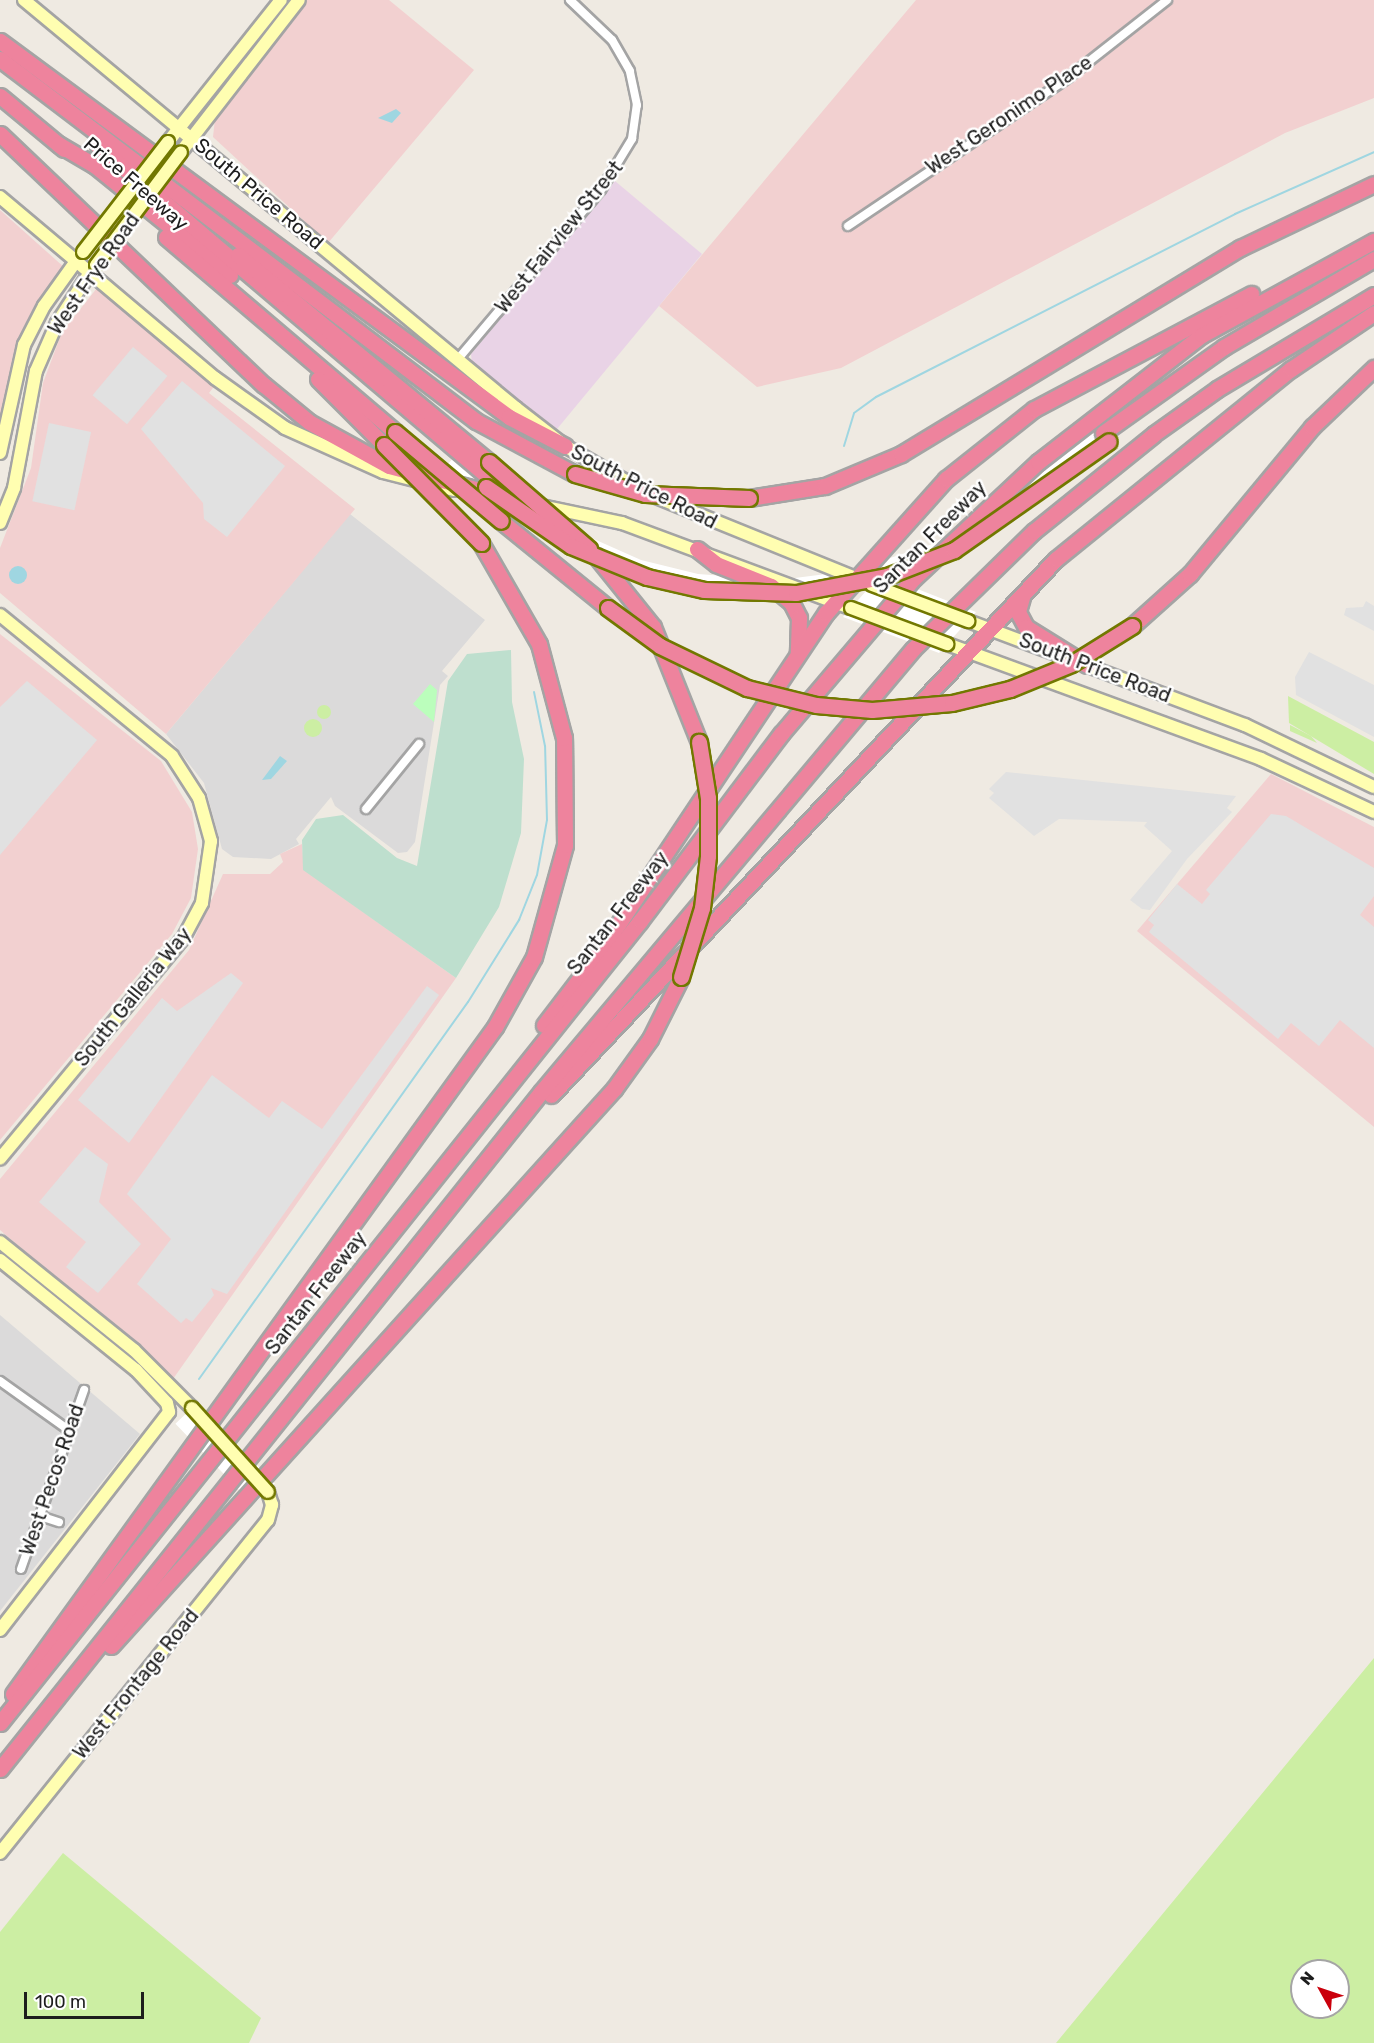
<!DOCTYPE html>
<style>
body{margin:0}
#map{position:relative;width:1374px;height:2043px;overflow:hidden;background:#efeae2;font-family:Rubik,sans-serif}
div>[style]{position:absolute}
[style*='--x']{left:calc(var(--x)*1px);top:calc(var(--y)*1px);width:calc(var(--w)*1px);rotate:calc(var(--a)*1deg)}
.residential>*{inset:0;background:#dbdada}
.commercial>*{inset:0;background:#f2d0d0}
.industrial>*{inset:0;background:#e9d3e6}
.grass>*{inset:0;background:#cceea3}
.round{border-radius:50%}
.wetland>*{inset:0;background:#bedfce}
.park>*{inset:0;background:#bbfebc}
.parking>*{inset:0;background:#e1e1e1;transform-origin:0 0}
.water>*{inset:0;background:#9fd6e1}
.pier>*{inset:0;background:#fff;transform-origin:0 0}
.stream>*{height:2px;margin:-1px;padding:0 1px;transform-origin:1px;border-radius:1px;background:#9fd6e1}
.roads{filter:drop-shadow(2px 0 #a4a4a4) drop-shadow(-2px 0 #a4a4a4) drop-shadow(0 2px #a4a4a4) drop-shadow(0 -2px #a4a4a4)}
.street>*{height:8px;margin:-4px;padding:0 4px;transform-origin:4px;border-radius:4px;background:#fff}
.secondary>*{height:12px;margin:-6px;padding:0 6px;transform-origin:6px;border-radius:6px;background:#fffeb1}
.highway>*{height:15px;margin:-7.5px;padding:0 7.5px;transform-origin:7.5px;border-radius:7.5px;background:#ee839d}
.bridges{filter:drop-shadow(2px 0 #727800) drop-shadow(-2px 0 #727800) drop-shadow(0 2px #727800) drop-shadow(0 -2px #727800)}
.secondary-bridge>*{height:12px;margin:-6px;padding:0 6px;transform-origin:6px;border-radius:6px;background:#fffeb1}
.highway-bridge>*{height:15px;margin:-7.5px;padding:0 7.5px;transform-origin:7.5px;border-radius:7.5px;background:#ee839d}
span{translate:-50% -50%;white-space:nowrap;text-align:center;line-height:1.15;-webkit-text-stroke:5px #fff;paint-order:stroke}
.street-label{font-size:20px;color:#1d1d1d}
.north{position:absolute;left:1290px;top:1959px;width:60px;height:60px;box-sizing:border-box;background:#fff;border:2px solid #a5a5a5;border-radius:50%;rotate:310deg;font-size:16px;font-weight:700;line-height:24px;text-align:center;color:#1d1d1d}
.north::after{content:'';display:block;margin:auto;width:21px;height:27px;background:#ca000c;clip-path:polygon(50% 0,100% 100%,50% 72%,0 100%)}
.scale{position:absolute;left:24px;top:1992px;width:120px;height:27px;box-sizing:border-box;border:3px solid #1d1d1d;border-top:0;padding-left:8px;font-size:18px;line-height:21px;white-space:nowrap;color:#1d1d1d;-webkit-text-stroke:4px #fff;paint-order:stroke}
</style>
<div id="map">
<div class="residential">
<div style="clip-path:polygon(350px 514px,485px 620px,442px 671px,448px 676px,440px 685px,415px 842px,407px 852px,398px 853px,335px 806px,331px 797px,296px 839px,299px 844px,271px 859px,233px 857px,222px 849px,204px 783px,166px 734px)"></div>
<div style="clip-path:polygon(0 1315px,140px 1434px,0 1611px)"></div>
</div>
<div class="commercial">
<div style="clip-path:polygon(306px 0,389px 0,474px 70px,328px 243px,213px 137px,215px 119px)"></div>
<div style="clip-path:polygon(916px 0,1374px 0,1374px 98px,1285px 133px,841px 368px,757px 387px,659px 306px)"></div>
<div style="clip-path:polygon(0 210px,65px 268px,22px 336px,0 420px)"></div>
<div style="clip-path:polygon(97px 288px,216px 384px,209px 393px,355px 509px,166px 734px,0 593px,0 548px,31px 468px,43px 383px,62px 332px)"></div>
<div style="clip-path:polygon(0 634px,161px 761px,192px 812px,198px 849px,191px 898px,172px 934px,0 1140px)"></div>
<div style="clip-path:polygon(1271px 774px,1374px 827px,1374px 1127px,1137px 931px)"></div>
<div style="clip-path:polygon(302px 844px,304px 870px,456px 978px,173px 1379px,0 1230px,0 1179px,189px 950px,223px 874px,270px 874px,283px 862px,280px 854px)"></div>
</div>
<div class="industrial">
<div style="clip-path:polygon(615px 181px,702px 254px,557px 429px,472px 363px,471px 354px)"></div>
</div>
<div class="grass">
<div style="clip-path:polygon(1288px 696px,1374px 742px,1374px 774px,1289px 723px)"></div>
<div class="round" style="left:317px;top:705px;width:14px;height:14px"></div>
<div class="round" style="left:304px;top:719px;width:18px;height:18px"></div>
<div style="clip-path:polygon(1290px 725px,1311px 736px,1317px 743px,1290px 731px)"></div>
<div style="clip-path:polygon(evenodd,1374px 1658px,1374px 2043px,1056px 2043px,1374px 1658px,1302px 1971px,1338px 1971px,1338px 2007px,1302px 2007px,1302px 1971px)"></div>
<div style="clip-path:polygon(63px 1853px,261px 2018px,249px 2043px,0 2043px,0 1932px)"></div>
</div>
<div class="wetland">
<div style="clip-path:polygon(511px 650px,512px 702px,524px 759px,521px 833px,499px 907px,456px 978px,303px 870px,302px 840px,316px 819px,343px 815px,397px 858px,417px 866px,448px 681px,467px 654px)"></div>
</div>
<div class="park">
<div style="clip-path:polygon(430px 684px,437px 690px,434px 722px,413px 704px)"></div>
</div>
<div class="parking">
<div style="left:133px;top:347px;width:45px;height:63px;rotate:40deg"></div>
<div style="clip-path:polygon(182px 381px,285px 466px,227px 537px,204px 519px,203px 503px,141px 429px)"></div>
<div style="left:49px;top:423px;width:43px;height:80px;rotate:12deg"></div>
<div style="clip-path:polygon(1366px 601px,1374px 606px,1374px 631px,1344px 615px,1346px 608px,1363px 607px)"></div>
<div style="clip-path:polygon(1309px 652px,1374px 685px,1374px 737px,1296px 695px,1295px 677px)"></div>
<div style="clip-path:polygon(27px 681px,97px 740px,0 855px,0 707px)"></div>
<div style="clip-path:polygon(1006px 772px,1236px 796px,1227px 808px,1232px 812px,1187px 859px,1150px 910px,1142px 909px,1130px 900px,1172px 851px,1144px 826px,1147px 822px,1059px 819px,1034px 836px,989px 798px,994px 793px,989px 789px)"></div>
<div style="clip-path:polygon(1271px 814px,1286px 816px,1374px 868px,1374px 896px,1360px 915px,1374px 927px,1374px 1048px,1340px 1020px,1319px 1046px,1291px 1023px,1278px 1039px,1149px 932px,1154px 925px,1148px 920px,1177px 884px,1202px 904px,1210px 894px,1206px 890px)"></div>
<div style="clip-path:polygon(231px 973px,243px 983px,129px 1143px,78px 1100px,162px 998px,177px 1011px)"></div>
<div style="clip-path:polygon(427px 986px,439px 995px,227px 1294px,211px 1288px,214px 1295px,192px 1322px,186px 1318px,181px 1323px,137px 1284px,171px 1239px,127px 1194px,212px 1075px,269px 1118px,282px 1101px,322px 1129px)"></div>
<div style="clip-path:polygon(85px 1147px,108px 1164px,99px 1202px,141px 1244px,98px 1293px,66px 1267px,86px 1242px,39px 1202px)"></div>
</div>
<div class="water">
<div style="clip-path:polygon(396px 109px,401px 113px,392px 123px,378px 118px)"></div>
<div class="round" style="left:9px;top:566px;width:18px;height:18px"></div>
<div style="clip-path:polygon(280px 756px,287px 761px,271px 779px,262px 780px)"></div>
</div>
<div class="pier">
<div style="clip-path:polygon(1100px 428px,1113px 446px,1018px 519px,970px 550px,897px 581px,976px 612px,939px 653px,843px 617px,867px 590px,801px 601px,748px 601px,669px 591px,620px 576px,531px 531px,448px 464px,462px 448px,569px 528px,641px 560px,698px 574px,779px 580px,850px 571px,930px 545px,998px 506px)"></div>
<div style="left:197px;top:1403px;width:112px;height:30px;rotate:46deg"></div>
</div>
<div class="stream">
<div style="--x:844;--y:446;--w:34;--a:-73"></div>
<div style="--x:854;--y:413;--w:27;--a:-36"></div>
<div style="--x:876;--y:397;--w:403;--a:-27"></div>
<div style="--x:1235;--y:214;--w:152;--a:-24"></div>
<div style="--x:199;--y:1379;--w:463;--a:-54.5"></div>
<div style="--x:468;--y:1002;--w:97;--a:-58.1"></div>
<div style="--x:519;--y:920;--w:48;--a:-68.2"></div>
<div style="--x:537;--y:875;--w:56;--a:-79.7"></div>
<div style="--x:547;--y:820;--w:74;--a:-91.5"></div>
<div style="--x:545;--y:746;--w:55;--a:-101.5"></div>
</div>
<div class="roads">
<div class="street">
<div style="--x:848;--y:226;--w:265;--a:-33.9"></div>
<div style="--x:1068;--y:78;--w:126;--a:-38.2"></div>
<div style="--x:458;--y:359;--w:221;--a:-49.8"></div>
<div style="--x:601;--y:190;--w:60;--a:-58.7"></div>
<div style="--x:632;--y:139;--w:34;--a:-82"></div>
<div style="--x:637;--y:105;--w:35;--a:-102"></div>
<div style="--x:630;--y:71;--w:36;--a:-120"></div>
<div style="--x:612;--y:40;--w:58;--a:-136.4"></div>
<div style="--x:366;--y:809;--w:84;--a:-50.8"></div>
<div style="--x:0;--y:1381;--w:86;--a:35.5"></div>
<div style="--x:40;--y:1516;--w:20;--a:18"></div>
<div style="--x:21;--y:1569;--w:190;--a:-70.6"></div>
</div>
<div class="secondary">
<div style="--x:24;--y:0;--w:639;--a:39.67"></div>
<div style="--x:516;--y:408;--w:62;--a:37.8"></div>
<div style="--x:565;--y:446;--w:82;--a:30"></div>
<div style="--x:168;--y:142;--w:181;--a:-51.5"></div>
<div style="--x:181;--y:152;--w:192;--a:-52.2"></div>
<div style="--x:0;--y:197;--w:281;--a:40.1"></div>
<div style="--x:215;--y:378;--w:86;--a:35.5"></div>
<div style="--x:285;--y:428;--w:107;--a:24.2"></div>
<div style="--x:383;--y:472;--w:73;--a:14.2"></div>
<div style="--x:0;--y:453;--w:111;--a:-77.5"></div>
<div style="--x:24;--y:345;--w:44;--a:-62.9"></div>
<div style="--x:44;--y:306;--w:60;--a:-54.5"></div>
<div style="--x:651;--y:495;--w:229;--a:22.1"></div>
<div style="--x:504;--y:498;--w:121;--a:12"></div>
<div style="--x:622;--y:523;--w:244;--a:20.4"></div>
<div style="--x:0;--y:523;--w:38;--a:-68"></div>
<div style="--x:14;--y:488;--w:119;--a:-79.4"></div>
<div style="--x:36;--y:371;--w:52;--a:-66.4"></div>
<div style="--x:57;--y:323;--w:66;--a:-56.8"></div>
<div style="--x:0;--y:615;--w:222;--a:39.3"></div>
<div style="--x:172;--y:756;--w:50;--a:57.3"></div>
<div style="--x:199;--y:798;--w:45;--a:74.4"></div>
<div style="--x:211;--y:841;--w:63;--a:98.3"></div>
<div style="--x:202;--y:903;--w:38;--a:118"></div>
<div style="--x:184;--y:937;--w:288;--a:129.7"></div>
<div style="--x:968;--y:621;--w:296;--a:20.6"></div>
<div style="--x:1245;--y:725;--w:143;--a:25.7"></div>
<div style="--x:947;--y:644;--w:334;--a:20.1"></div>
<div style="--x:1261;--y:759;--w:125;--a:25.1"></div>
<div style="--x:0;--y:1242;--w:172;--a:38.9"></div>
<div style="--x:134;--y:1350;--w:82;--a:45"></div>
<div style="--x:0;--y:1260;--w:175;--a:39"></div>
<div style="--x:136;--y:1370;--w:45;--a:46.8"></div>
<div style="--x:167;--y:1403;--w:9;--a:77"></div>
<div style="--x:0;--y:1630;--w:276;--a:-52.2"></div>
<div style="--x:0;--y:1853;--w:427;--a:-51.2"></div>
<div style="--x:268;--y:1520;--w:16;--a:-75"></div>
<div style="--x:272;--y:1505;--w:14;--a:-107"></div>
</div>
<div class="highway">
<div style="--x:0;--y:41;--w:633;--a:36.45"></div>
<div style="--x:509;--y:417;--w:63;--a:27.4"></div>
<div style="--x:0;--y:59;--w:598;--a:37.25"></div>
<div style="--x:476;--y:421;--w:112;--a:28.2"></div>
<div style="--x:0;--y:96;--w:83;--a:39.6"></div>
<div style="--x:0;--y:134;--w:364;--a:43.6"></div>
<div style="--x:264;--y:385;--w:58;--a:39.4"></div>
<div style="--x:309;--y:422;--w:91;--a:28.8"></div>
<div style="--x:389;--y:466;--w:113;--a:14.9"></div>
<div style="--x:58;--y:144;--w:42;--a:30.3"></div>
<div style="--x:94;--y:165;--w:175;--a:39"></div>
<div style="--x:98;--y:146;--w:518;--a:40.3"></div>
<div style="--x:166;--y:237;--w:301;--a:40.4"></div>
<div style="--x:238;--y:255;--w:325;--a:39.5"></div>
<div style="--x:318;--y:379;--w:93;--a:45"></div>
<div style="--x:1103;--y:433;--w:148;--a:-35.4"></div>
<div style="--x:1224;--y:347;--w:174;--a:-30.4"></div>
<div style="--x:749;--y:498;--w:77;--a:-9"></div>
<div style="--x:825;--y:486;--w:82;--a:-22.8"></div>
<div style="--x:901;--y:454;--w:397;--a:-31.3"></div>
<div style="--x:1240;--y:248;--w:148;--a:-25.5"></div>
<div style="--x:501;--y:521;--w:138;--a:39.1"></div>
<div style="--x:697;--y:549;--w:24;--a:38"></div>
<div style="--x:716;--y:564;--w:59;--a:21.8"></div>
<div style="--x:771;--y:586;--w:26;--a:39"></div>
<div style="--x:791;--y:602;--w:18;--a:63"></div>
<div style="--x:799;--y:618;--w:34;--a:92"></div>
<div style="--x:596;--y:556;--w:91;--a:51.2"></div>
<div style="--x:653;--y:627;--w:124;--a:68.2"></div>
<div style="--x:1023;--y:594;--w:19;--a:106"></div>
<div style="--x:1018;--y:612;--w:17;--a:62"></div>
<div style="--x:1026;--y:627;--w:72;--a:31.9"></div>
<div style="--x:1132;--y:626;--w:78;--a:-41.9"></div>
<div style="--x:1190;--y:574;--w:191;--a:-50.3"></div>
<div style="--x:1312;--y:427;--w:86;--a:-43.6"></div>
<div style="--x:544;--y:1025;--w:91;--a:-52.6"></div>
<div style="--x:599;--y:953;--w:409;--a:-56.3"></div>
<div style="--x:826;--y:613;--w:180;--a:-48.2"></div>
<div style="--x:946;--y:479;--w:112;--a:-38.5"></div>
<div style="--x:1034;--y:409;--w:246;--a:-27.9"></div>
<div style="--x:551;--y:1095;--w:736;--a:-46.71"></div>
<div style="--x:1056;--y:559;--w:302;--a:-39"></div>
<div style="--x:1291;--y:369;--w:100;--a:-34"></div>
<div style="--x:111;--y:1646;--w:751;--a:-47.92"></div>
<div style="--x:614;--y:1089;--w:62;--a:-54.2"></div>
<div style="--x:650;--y:1039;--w:69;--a:-63.4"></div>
<div style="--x:13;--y:1694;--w:823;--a:-54.15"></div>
<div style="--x:495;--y:1027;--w:80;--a:-60.9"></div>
<div style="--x:534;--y:957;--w:116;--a:-74.5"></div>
<div style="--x:565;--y:845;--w:107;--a:-90.5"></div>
<div style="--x:564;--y:738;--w:97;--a:-104.9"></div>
<div style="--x:539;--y:644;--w:116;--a:-119.9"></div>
<div style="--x:0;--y:1723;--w:1026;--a:-51.41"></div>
<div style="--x:640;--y:921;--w:234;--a:-53"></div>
<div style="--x:781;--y:734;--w:205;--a:-49.6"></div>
<div style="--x:914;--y:578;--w:170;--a:-43.1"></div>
<div style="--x:1038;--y:462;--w:207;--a:-37.8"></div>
<div style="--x:1202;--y:335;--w:196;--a:-28.7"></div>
<div style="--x:0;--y:1769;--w:867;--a:-51.37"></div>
<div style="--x:541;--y:1092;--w:578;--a:-49.98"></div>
<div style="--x:913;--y:649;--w:169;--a:-44.3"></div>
<div style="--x:1034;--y:531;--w:154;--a:-38.9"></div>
<div style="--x:1154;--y:434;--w:77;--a:-35.5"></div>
<div style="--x:1217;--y:389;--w:183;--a:-30.9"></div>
</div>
</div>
<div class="bridges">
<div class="secondary-bridge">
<div style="--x:83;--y:252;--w:139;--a:-52.3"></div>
<div style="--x:96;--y:265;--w:141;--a:-53"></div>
<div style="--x:872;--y:585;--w:103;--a:20.6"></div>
<div style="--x:851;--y:608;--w:103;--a:20.6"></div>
<div style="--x:192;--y:1408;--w:113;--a:47.9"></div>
</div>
<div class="highway-bridge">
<div style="--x:395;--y:432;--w:138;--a:40"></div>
<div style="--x:384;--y:445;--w:138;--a:45.3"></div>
<div style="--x:489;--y:462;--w:133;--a:41"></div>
<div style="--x:575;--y:474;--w:73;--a:15.9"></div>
<div style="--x:645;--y:494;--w:104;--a:2.2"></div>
<div style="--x:486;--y:487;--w:103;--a:34.8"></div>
<div style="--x:571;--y:546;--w:82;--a:22.2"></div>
<div style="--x:647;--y:577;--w:58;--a:12.8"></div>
<div style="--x:704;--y:590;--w:92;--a:1.9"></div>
<div style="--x:796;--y:593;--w:93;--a:-10.6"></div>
<div style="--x:887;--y:576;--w:72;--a:-21.2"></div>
<div style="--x:954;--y:550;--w:189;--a:-35.1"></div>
<div style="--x:608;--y:608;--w:64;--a:36.2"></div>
<div style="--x:660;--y:646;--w:97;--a:25.8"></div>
<div style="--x:747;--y:688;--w:71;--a:13.8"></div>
<div style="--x:816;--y:705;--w:56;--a:5.1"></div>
<div style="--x:872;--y:710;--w:80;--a:-5"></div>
<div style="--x:952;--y:703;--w:60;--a:-13.6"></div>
<div style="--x:1010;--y:689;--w:66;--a:-22.3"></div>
<div style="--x:1071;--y:664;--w:72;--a:-31.9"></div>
<div style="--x:681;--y:977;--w:72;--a:-73.1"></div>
<div style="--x:702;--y:908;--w:52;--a:-83.4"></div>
<div style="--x:708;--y:856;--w:58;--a:-90"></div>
<div style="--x:708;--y:798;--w:57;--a:-99.1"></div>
</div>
</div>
<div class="street-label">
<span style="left:1009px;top:115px;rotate:-34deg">West Geronimo Place</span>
<span style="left:136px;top:184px;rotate:41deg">Price Freeway</span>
<span style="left:259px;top:194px;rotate:40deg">South Price Road</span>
<span style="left:559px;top:237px;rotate:-51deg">West Fairview Street</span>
<span style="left:94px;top:274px;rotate:-55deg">West Frye Road</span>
<span style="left:644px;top:487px;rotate:27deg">South Price Road</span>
<span style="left:930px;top:537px;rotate:-45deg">Santan Freeway</span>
<span style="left:1095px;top:668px;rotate:21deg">South Price Road</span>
<span style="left:618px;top:913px;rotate:-52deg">Santan Freeway</span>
<span style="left:133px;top:997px;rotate:-51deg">South Galleria Way</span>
<span style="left:316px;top:1293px;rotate:-52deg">Santan Freeway</span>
<span style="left:52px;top:1480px;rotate:-71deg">West Pecos Road</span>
<span style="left:136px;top:1684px;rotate:-51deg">West Frontage Road</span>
</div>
<div class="north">N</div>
<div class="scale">100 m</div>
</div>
